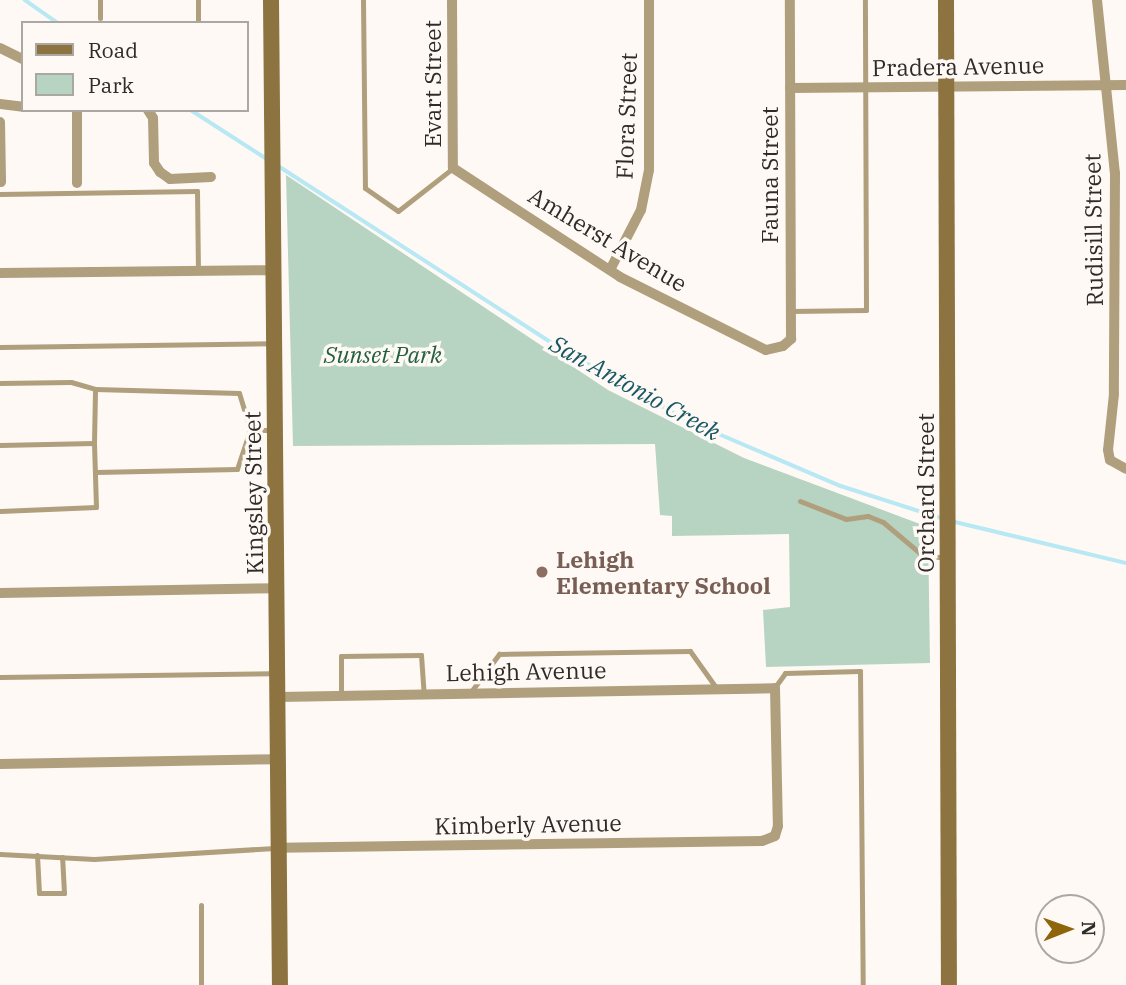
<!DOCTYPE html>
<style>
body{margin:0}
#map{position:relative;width:1126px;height:985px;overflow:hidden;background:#fef9f4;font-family:"IBM Plex Serif",serif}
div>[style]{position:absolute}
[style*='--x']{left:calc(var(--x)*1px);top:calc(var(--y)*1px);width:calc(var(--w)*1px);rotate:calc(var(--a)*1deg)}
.green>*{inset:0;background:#b7d4c2}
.stream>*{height:3.5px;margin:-1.75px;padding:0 1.75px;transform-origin:1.75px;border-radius:1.75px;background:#b7e8f4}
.lane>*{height:5px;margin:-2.5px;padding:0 2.5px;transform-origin:2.5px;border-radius:2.5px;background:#b09f7d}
.street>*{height:10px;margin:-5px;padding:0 5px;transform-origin:5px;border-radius:5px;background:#b09f7d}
.secondary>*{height:16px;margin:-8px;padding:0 8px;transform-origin:8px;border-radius:8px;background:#8c733f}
.dots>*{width:19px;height:19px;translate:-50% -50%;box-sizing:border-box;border:4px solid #fef9f4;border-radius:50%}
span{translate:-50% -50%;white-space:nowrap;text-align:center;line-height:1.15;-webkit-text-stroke:7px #fef9f4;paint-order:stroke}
.street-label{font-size:23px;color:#2f2b28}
.park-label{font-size:23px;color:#236040;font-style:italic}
.education-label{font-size:23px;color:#785e54;font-weight:700}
.left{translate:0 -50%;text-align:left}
.water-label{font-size:24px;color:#175865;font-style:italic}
.legend{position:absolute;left:21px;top:21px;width:228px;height:91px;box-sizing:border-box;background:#fef9f4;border:2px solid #aba7a2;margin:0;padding:9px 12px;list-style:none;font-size:21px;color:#2f2b28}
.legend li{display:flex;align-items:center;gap:14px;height:35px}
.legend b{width:35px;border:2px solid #aba7a2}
.north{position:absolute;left:1035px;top:894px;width:70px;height:70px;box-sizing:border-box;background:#fef9f4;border:2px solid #aba7a2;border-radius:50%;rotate:89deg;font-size:19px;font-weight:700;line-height:28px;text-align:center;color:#2f2b28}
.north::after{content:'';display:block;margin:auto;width:24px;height:32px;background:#8e650a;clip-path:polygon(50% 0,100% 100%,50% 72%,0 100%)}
</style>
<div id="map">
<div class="green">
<div style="clip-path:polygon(286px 175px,608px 390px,744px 458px,928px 527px,930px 663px,766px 667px,763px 610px,790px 607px,789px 534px,672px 536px,672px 516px,660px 515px,655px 444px,293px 446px)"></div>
</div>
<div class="stream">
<div style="--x:25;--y:0;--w:40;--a:34.9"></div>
<div style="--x:191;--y:110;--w:90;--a:32.8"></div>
<div style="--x:277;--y:165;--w:337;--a:32.9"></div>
<div style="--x:560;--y:348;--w:145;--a:29.7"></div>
<div style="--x:686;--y:420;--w:168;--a:23.1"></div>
<div style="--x:841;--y:486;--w:108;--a:17.8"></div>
<div style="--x:951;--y:521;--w:180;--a:13.5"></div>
</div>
<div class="lane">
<div style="--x:100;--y:0;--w:18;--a:90"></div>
<div style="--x:198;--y:0;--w:23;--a:90"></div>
<div style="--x:363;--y:0;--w:188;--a:89.4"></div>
<div style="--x:365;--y:188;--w:40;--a:34.9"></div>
<div style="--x:398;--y:211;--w:70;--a:-38"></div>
<div style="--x:0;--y:194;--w:197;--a:-0.9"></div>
<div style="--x:197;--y:191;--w:79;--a:89.3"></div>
<div style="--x:791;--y:311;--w:75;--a:-0.8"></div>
<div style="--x:866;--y:310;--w:310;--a:-90.2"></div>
<div style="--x:0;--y:347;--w:272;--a:-0.8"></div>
<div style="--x:0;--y:383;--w:71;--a:-0.8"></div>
<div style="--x:71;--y:382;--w:25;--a:16"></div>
<div style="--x:95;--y:389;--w:144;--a:1.6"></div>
<div style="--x:239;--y:393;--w:39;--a:73"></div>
<div style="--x:250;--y:430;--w:21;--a:0"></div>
<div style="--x:0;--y:445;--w:94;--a:-1.2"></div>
<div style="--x:94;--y:443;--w:54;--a:-88.9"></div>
<div style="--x:96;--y:472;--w:141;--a:-1.2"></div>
<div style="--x:237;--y:469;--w:41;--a:-71.6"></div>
<div style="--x:800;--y:501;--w:49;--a:21.4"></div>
<div style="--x:846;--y:519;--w:22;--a:-8"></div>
<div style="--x:868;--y:516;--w:16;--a:22"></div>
<div style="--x:883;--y:522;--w:51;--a:40.2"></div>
<div style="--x:922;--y:555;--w:23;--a:7"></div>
<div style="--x:0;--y:511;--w:96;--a:-2.4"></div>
<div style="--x:96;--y:507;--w:64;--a:-91.8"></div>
<div style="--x:0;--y:677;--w:273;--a:-0.8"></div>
<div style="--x:775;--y:687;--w:17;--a:-54"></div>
<div style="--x:785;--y:673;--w:75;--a:-1.5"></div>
<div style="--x:860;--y:671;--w:314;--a:89.5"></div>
<div style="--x:470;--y:693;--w:49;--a:-53.4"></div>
<div style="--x:499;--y:654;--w:191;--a:-0.9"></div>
<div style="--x:690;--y:651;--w:47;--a:54.6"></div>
<div style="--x:341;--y:696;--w:40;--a:-90"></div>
<div style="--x:341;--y:656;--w:80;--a:-0.7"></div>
<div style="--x:421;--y:655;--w:39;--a:86"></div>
<div style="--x:0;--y:854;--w:94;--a:3"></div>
<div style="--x:94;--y:859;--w:181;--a:-3.5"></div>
<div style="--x:37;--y:855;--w:38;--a:87"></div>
<div style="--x:39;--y:893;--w:25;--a:0"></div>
<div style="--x:64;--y:893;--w:36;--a:-93"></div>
<div style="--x:201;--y:985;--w:80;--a:-90"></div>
</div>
<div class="street">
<div style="--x:452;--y:0;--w:168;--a:89.7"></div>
<div style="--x:453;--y:168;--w:199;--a:33.1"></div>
<div style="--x:620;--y:277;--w:163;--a:26.6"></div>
<div style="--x:766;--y:350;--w:17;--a:-13"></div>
<div style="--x:783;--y:346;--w:11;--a:-41"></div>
<div style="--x:791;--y:339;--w:339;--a:-90.2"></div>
<div style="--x:1097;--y:0;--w:174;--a:84.1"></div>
<div style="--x:1115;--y:173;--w:221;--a:90.3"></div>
<div style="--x:1114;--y:394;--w:56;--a:96.1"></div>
<div style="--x:1108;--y:450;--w:10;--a:79"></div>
<div style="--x:1110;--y:460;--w:18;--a:29"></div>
<div style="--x:0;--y:48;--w:25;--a:26"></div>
<div style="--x:790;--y:88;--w:336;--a:-0.5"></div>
<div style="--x:0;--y:104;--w:23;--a:7"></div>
<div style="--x:77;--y:110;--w:73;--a:90"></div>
<div style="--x:148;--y:110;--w:9;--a:58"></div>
<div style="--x:153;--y:118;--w:45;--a:88.7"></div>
<div style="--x:154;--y:163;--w:11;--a:56"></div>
<div style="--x:160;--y:172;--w:12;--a:35"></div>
<div style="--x:170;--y:179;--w:41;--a:-2.8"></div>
<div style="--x:0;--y:122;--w:60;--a:89"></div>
<div style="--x:611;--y:268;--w:65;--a:-62.7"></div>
<div style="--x:641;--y:210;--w:41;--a:-78.7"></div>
<div style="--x:649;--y:170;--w:170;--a:-90"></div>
<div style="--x:0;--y:273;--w:271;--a:-0.6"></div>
<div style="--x:0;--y:593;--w:278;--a:-1"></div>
<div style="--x:279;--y:697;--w:496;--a:-1"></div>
<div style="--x:775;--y:688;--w:138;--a:88.8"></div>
<div style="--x:778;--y:826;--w:10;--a:107"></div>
<div style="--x:775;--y:836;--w:14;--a:159"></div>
<div style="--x:762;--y:841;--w:482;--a:179.2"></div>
<div style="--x:0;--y:764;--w:279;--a:-1"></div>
</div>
<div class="secondary">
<div style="--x:271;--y:0;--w:985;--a:89.48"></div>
<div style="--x:946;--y:0;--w:985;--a:89.83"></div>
</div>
<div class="dots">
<div style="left:542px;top:572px;background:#8d6e63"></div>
</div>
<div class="street-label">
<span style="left:958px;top:66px;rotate:-1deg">Pradera Avenue</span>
<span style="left:432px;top:84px;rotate:-90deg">Evart Street</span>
<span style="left:626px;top:116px;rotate:-88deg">Flora Street</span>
<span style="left:769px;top:175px;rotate:-90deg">Fauna Street</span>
<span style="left:1093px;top:230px;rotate:-91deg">Rudisill Street</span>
<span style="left:608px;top:239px;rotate:31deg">Amherst Avenue</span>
<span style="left:253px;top:493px;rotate:-91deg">Kingsley Street</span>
<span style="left:925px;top:493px;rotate:-90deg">Orchard Street</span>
<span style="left:526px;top:671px;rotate:-1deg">Lehigh Avenue</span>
<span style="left:528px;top:824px;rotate:-1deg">Kimberly Avenue</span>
</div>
<div class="park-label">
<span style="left:383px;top:354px">Sunset Park</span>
</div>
<div class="education-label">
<span class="left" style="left:556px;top:572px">Lehigh<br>Elementary School</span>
</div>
<div class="water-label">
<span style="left:635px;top:388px;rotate:29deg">San Antonio Creek</span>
</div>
<ul class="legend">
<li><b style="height:9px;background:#8c733f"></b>Road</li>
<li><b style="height:19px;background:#b7d4c2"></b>Park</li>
</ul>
<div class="north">N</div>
</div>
